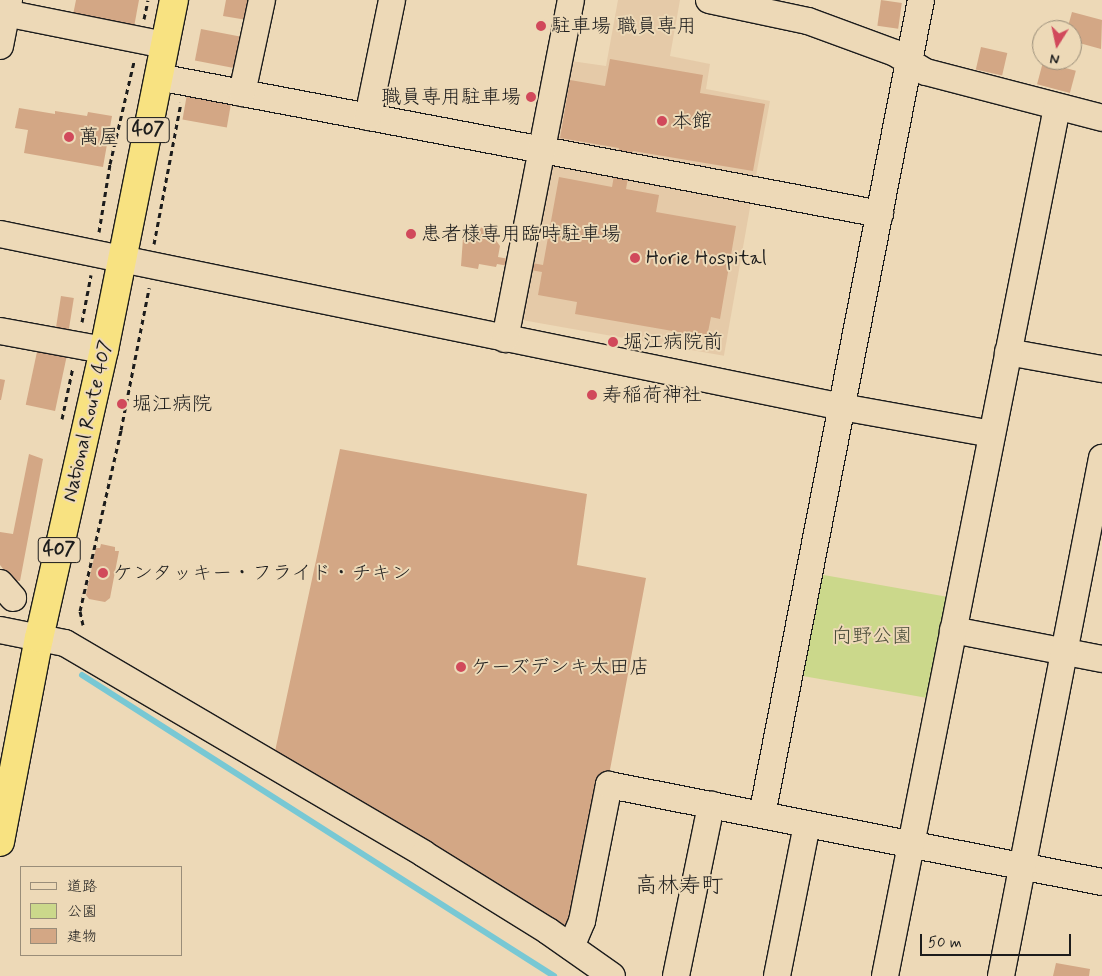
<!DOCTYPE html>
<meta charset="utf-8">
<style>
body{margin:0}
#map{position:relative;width:1102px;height:976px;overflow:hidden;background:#edd9b7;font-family:Mynerve,"Klee One",sans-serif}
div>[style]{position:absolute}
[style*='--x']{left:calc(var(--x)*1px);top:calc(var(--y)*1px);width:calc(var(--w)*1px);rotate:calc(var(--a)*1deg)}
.built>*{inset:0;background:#e5caa8;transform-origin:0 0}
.green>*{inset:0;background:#cbd88b;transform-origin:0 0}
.stream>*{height:6px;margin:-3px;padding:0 3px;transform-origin:3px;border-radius:3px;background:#78c8d4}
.building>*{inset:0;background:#d3a785;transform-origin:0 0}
.path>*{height:3px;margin-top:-1.5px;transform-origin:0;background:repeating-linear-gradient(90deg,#1c1c1c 0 5px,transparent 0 9px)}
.roads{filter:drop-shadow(1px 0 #1c1c1c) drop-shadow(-1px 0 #1c1c1c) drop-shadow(0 1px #1c1c1c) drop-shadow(0 -1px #1c1c1c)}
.minor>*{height:26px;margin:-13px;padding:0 13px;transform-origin:13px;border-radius:13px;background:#edd9b7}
.highway>*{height:28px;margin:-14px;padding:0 14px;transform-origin:14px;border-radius:14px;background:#f8e281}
.dots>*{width:14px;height:14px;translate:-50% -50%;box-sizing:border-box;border:2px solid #edd9b7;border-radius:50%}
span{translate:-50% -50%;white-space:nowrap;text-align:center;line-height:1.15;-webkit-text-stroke:4px #edd9b7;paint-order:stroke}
.shield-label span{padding:1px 4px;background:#edd9b7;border:1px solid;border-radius:4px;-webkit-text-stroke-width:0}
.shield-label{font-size:19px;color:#1c1c1c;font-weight:700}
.poi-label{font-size:20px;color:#1c1c1c}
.left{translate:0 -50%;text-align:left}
.right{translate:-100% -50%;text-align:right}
.street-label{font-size:20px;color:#1c1c1c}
.park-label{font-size:20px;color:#484b38}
.quarter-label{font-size:22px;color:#1c1c1c}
.legend{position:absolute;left:20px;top:866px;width:162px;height:90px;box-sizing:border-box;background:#edd9b7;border:1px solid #998d79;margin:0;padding:6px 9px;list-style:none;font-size:15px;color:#1c1c1c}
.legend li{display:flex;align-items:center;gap:10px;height:25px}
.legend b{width:25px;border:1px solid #998d79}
.north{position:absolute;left:1032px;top:20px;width:50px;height:50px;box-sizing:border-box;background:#edd9b7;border:1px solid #998d79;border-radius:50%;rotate:190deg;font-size:14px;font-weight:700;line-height:20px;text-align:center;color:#1c1c1c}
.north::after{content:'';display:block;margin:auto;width:18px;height:22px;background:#d1495b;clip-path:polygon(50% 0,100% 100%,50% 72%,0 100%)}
.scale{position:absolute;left:920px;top:934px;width:151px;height:22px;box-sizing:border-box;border:2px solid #1c1c1c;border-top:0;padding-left:6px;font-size:15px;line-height:18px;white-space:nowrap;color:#1c1c1c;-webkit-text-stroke:4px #edd9b7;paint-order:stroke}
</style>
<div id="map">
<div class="built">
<div style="clip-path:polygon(618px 0,680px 0,670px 56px,710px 64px,706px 89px,770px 101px,755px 181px,549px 143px,564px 60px,606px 66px)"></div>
<div style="left:547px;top:161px;width:208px;height:161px;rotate:10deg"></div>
</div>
<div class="green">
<div style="left:818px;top:574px;width:135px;height:103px;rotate:10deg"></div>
</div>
<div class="stream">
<div style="--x:82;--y:675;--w:560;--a:32.53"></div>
</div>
<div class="building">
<div style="clip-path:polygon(76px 0,139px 0,134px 27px,73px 15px)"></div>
<div style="clip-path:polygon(226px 0,252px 0,247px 20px,223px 16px)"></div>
<div style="left:881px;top:0;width:21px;height:26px;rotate:8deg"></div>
<div style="clip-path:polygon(1072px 12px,1102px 20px,1101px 49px,1072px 41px,1072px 30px,1067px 30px)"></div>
<div style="left:201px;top:29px;width:41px;height:32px;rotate:11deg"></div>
<div style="left:981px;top:47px;width:27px;height:23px;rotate:13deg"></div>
<div style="clip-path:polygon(610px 59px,703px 75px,700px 93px,765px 104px,753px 171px,633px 151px,626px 189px,659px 195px,656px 212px,736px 226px,720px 319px,711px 317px,707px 337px,575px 314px,577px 302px,538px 295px,542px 272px,497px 264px,496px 267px,479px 264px,478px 269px,461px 266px,464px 224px,488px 229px,500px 246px,498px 257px,543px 265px,559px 177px,612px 187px,619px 148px,560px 138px,570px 80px,605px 86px)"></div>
<div style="left:1043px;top:62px;width:34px;height:23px;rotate:15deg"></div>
<div style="left:187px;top:94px;width:45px;height:26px;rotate:10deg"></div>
<div style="clip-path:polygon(19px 108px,55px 114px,55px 111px,87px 116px,88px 112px,112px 116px,103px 167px,24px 153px,28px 130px,15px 128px)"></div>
<div style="left:61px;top:296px;width:13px;height:35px;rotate:9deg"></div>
<div style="left:38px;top:347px;width:30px;height:59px;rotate:12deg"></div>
<div style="clip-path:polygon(0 379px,5px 380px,1px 400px,0 400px)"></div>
<div style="clip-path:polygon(340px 449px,587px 494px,577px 565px,646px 578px,609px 775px,571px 938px,274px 756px)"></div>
<div style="clip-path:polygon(29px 454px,43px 459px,20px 581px,12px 580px,0 565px,0 532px,13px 534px)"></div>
<div style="clip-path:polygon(101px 544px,115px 547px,115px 551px,119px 551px,110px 598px,105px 602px,89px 599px,86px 595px,96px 548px,100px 548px)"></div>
<div style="clip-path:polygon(1056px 963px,1090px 969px,1089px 976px,1053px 976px)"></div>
</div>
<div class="path">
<div style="--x:144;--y:19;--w:19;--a:-78"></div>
<div style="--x:99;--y:232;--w:69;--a:-80.8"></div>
<div style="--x:110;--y:164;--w:105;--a:-76.8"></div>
<div style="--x:154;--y:244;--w:144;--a:-79.2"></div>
<div style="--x:82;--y:322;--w:48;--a:-79.2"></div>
<div style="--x:62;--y:419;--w:53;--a:-78.1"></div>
<div style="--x:83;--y:625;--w:14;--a:-102"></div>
<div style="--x:80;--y:611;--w:186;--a:-77.2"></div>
<div style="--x:121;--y:430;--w:145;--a:-78.8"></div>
</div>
<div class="roads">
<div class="minor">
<div style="--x:709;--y:0;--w:101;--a:12"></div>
<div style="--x:808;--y:21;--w:93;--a:20.2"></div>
<div style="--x:895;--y:53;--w:36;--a:32"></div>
<div style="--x:926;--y:72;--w:182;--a:14.6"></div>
<div style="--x:0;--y:12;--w:168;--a:11.3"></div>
<div style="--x:0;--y:46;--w:47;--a:-78.9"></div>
<div style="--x:158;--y:77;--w:735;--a:10.74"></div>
<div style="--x:242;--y:93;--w:95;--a:-77.9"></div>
<div style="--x:368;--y:117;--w:119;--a:-78.4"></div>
<div style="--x:0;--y:234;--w:860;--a:11.61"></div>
<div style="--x:842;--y:407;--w:152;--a:10.2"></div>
<div style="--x:0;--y:331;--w:106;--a:10.4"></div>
<div style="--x:505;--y:339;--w:345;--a:-79"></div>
<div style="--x:1008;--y:352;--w:96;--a:10.3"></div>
<div style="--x:0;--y:583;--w:20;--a:49"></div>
<div style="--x:0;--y:630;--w:66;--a:11.3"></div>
<div style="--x:65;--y:643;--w:416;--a:30.4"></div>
<div style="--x:424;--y:854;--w:146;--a:31.8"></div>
<div style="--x:548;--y:931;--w:78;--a:35.1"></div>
<div style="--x:953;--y:630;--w:152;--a:11"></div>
<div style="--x:762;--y:815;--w:830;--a:-78.96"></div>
<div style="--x:571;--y:947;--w:28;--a:-67"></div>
<div style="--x:582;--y:921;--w:139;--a:-78.8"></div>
<div style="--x:609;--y:785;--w:502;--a:11.13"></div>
<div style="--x:676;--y:976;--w:175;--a:-78.4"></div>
<div style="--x:777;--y:976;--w:155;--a:-78.8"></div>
<div style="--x:885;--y:976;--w:886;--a:-78.8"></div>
<div style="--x:1001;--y:976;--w:528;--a:-78.97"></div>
</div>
<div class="highway">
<div style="--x:0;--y:842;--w:208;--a:-79.2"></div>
<div style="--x:39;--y:638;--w:295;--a:-77.3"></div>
<div style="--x:104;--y:350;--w:357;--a:-78.7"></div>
</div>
</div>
<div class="dots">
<div style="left:541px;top:26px;background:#d1495b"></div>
<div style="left:531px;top:97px;background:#d1495b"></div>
<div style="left:662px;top:121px;background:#d1495b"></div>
<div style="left:69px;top:137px;background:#d1495b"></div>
<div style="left:411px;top:234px;background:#d1495b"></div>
<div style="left:635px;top:258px;background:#d1495b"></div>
<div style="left:613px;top:342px;background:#d1495b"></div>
<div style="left:592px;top:395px;background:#d1495b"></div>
<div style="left:122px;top:404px;background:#d1495b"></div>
<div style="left:103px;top:573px;background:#d1495b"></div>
<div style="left:461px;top:667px;background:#d1495b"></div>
</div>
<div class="shield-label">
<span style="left:148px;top:130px">407</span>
<span style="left:59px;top:550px">407</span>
</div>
<div class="poi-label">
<span class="left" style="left:551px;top:26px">駐車場 職員専用</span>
<span class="right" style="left:521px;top:97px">職員専用駐車場</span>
<span class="left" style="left:672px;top:121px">本館</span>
<span class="left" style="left:79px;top:137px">萬屋</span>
<span class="left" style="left:421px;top:234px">患者様専用臨時駐車場</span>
<span class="left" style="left:646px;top:258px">Horie Hospital</span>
<span class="left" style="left:623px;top:342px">堀江病院前</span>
<span class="left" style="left:602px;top:395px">寿稲荷神社</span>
<span class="left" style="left:132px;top:404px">堀江病院</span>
<span class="left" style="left:113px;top:573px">ケンタッキー・フライド・チキン</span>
<span class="left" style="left:471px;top:667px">ケーズデンキ太田店</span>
</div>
<div class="street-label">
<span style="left:88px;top:421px;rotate:-77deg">National Route 407</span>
</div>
<div class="park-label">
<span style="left:872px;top:636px">向野公園</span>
</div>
<div class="quarter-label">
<span style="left:679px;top:887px">高林寿町</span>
</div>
<ul class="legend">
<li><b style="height:6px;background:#edd9b7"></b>道路</li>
<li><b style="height:14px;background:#cbd88b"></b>公園</li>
<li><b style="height:14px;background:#d3a785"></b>建物</li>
</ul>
<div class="north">N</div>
<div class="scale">50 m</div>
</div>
